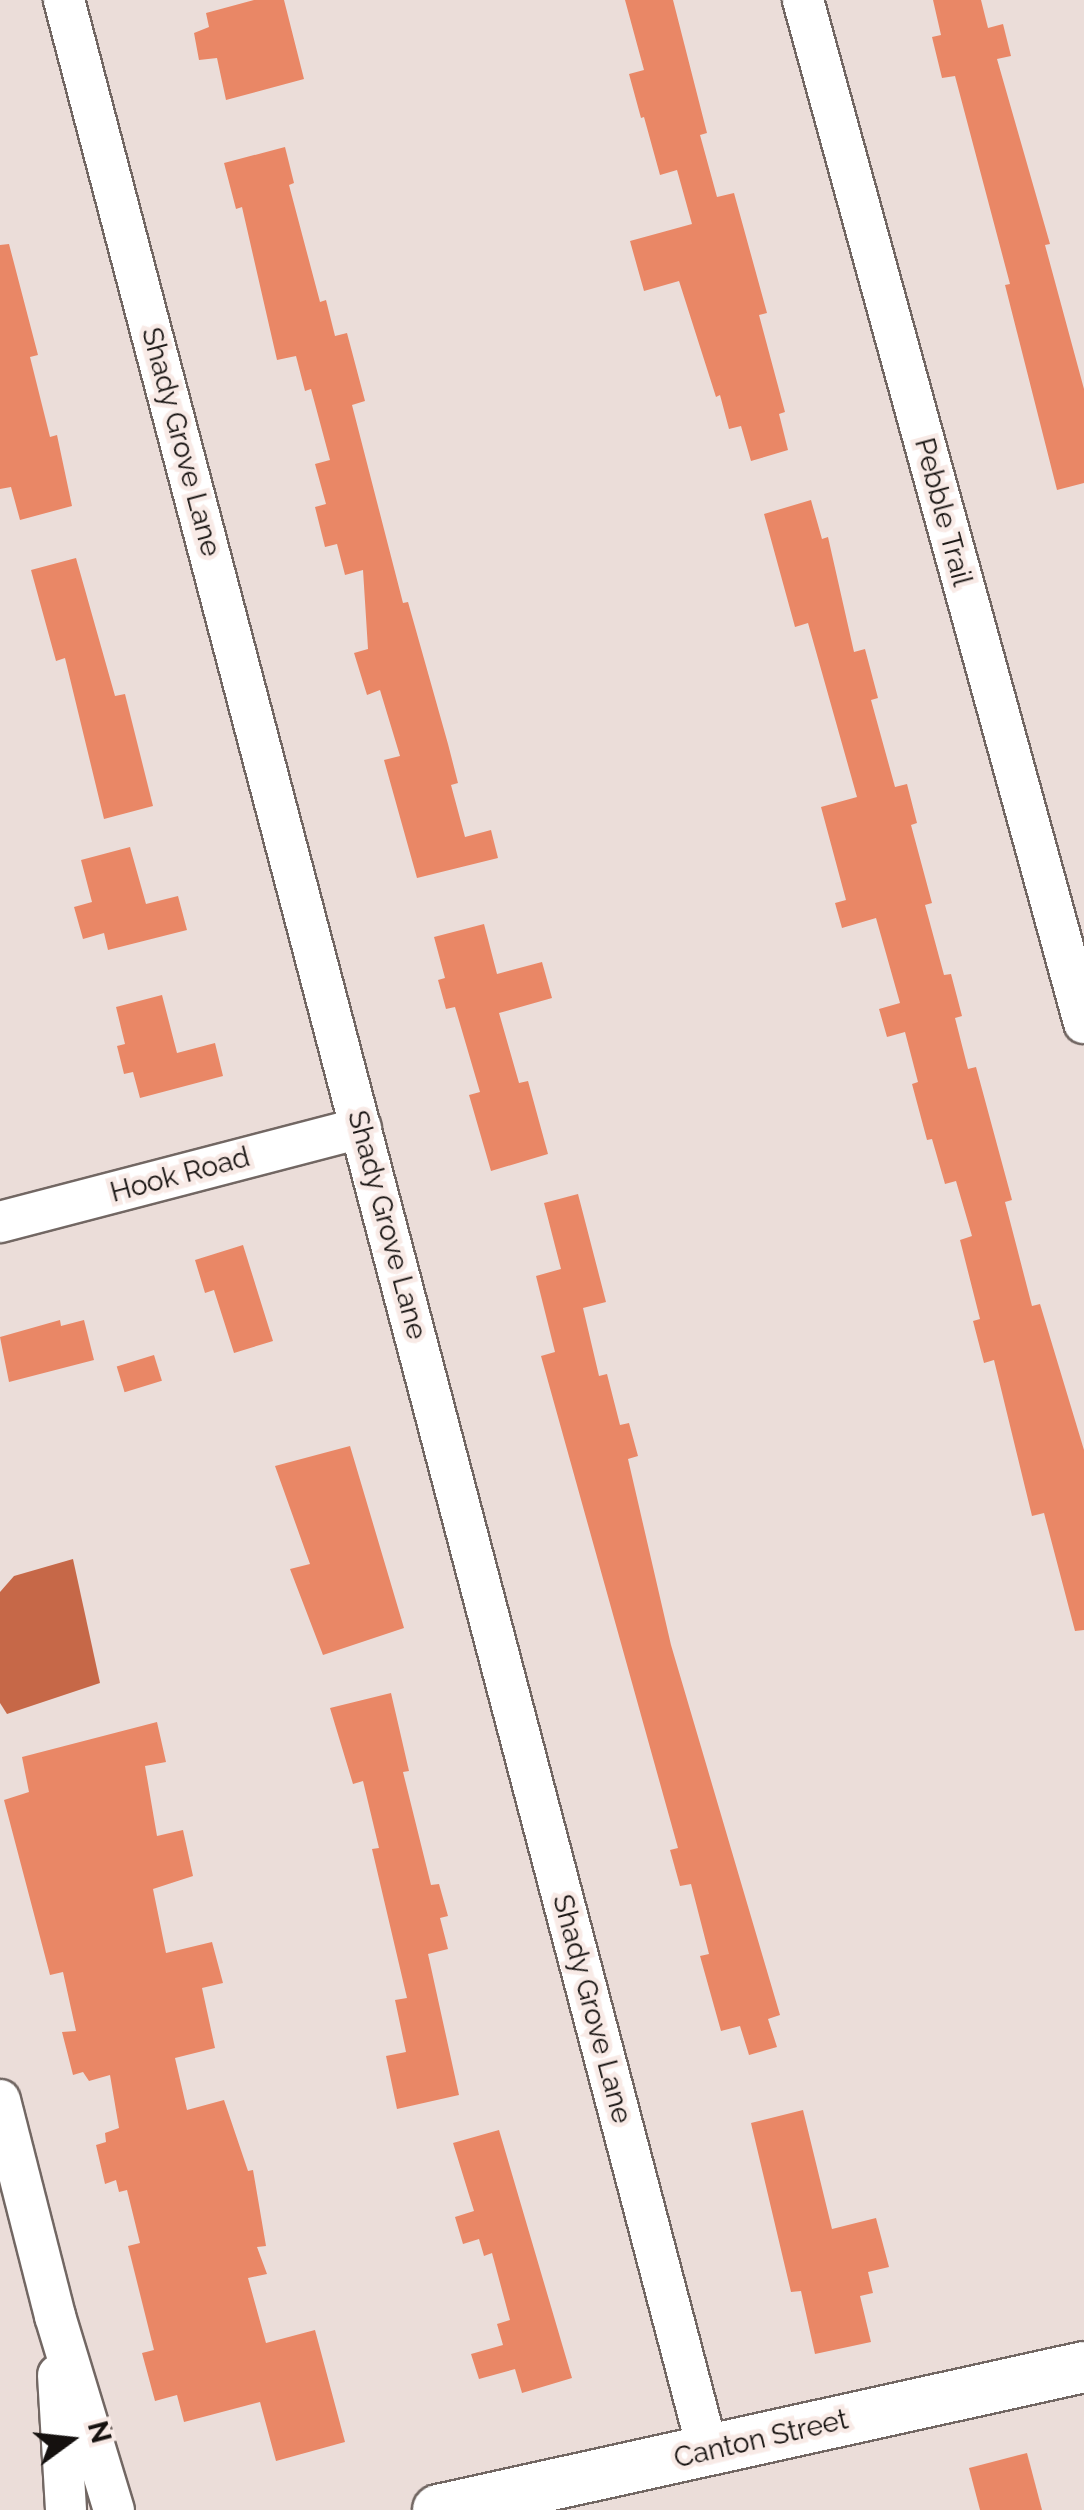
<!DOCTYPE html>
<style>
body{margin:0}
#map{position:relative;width:1084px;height:2510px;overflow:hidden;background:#ebddd9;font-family:Raleway,sans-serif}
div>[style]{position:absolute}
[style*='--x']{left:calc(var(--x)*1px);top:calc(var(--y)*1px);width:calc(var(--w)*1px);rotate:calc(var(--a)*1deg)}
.water>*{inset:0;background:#c66848}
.building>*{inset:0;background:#e98766;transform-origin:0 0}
.roads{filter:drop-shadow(2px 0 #726763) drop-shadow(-2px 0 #726763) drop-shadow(0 2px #726763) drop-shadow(0 -2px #726763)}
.minor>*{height:40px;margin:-20px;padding:0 20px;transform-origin:20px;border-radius:20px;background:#fff}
.tertiary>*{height:50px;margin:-25px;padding:0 25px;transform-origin:25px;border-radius:25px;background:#fff}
span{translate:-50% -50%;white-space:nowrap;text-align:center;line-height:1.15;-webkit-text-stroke:9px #f8eae6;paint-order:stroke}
.street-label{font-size:28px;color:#15110f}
.north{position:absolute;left:20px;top:2390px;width:100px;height:100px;-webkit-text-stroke:8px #f8eae6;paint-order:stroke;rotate:75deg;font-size:28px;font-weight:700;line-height:40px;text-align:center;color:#15110f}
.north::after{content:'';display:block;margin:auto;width:35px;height:45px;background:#15110f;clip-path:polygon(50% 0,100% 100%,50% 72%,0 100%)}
</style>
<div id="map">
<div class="water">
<div style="clip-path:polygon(73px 1559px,100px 1683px,7px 1714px,0 1703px,0 1592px,14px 1576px)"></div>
</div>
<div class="building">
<div style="clip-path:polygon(254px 0,284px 0,304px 79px,226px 100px,217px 58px,199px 60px,194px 33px,209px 27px,206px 13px)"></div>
<div style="clip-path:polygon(625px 0,673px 0,707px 133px,700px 135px,717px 197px,734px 193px,767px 313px,759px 315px,785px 412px,779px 414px,788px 450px,751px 461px,741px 426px,729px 429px,720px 395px,716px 397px,679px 281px,644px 291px,630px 241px,692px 224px,677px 170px,660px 175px,644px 117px,641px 118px,629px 74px,644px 70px)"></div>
<div style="clip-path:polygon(933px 0,981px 0,988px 28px,1003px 24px,1011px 56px,997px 59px,1050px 244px,1045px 245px,1084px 389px,1084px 483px,1057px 490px,1005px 285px,1010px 284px,955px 76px,942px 78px,932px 37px,941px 35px)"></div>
<div style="clip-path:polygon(285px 147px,294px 183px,289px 185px,320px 302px,326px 300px,335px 336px,347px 333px,365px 401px,352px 405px,403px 603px,408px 602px,448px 744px,458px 783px,451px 785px,465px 837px,491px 830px,498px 858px,417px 878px,384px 760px,400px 756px,380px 690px,367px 695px,354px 653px,368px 649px,363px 570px,345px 575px,337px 544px,325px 547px,315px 507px,326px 504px,315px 464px,330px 460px,311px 389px,305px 391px,296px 356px,277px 360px,242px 207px,236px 209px,224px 163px)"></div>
<div style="clip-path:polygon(9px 244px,38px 355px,30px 357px,50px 437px,57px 435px,72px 506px,20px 520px,11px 487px,0 489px,0 245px)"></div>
<div style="clip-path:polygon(811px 500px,822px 539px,828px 537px,854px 652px,865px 649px,878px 698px,871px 700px,895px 787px,907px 784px,917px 823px,911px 825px,932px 903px,925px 905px,944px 975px,951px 974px,962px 1016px,955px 1018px,968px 1069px,976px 1067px,1012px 1200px,1005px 1202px,1032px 1306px,1040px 1304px,1084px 1450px,1084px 1630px,1075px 1631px,1044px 1513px,1032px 1516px,994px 1360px,984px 1363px,973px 1321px,980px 1319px,960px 1240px,972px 1236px,956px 1181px,945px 1184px,932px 1139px,927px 1140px,912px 1084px,918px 1082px,905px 1032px,887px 1037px,879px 1009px,900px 1003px,876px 918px,842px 928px,835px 903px,846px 900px,821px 807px,857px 797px,808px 623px,795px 627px,764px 514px)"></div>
<div style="clip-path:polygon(76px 558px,115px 696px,125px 694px,153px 806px,104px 819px,65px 658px,56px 661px,31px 570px)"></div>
<div style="clip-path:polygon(130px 847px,146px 904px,178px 896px,187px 930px,108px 950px,104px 933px,83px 939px,74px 907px,92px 902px,81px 860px)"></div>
<div style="clip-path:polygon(484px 924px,497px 974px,542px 962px,552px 998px,499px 1013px,519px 1083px,528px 1081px,548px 1154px,491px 1171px,469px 1095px,480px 1092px,455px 1007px,446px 1009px,438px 980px,445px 978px,434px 937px)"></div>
<div style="clip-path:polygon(162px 995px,177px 1053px,215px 1043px,223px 1076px,140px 1098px,133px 1072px,124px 1074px,117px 1046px,125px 1044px,116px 1007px)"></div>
<div style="clip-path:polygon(578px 1194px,606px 1302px,583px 1308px,599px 1376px,607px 1374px,620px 1425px,629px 1423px,638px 1456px,628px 1459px,671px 1645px,780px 2015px,768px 2019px,777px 2047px,749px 2055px,740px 2026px,721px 2031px,700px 1956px,709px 1954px,691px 1884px,680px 1886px,670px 1850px,678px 1848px,541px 1356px,555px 1352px,536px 1276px,561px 1269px,544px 1203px)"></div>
<div style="clip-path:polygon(243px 1245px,273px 1341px,234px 1353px,214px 1290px,205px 1293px,195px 1260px)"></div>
<div style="clip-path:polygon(60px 1320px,61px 1326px,84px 1320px,94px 1360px,9px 1382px,0 1337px)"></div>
<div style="left:154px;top:1355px;width:27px;height:39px;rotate:73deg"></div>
<div style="clip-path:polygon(350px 1446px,404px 1628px,323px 1655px,290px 1569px,310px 1564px,275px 1466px)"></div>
<div style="clip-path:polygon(391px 1693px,409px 1771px,403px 1772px,431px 1885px,439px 1884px,448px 1916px,440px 1918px,448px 1949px,428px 1954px,459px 2095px,397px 2109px,386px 2056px,406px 2052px,395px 2000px,407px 1998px,372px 1849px,379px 1848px,363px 1781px,353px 1784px,330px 1708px)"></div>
<div style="clip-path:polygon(157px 1722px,166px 1762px,145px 1766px,157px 1836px,183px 1830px,193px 1876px,153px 1889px,166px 1953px,212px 1942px,223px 1983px,202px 1988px,215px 2048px,175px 2058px,187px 2110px,224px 2100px,248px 2171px,253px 2170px,266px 2246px,257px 2247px,267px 2274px,248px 2278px,266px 2343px,315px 2330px,345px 2442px,276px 2461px,260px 2402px,184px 2422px,177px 2395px,155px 2401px,142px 2353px,154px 2350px,128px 2246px,140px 2243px,127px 2190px,119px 2192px,116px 2180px,105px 2184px,96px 2145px,106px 2142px,105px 2133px,119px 2128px,110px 2075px,89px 2081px,83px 2072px,73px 2075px,62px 2032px,76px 2031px,63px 1972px,50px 1975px,4px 1800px,29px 1792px,22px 1757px)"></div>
<div style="clip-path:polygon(803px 2110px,832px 2229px,876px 2218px,889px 2267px,868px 2272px,873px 2293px,860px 2296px,871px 2342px,815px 2354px,801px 2291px,791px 2292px,751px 2123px)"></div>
<div style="clip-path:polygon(499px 2130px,572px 2378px,522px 2393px,515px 2369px,479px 2379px,471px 2354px,503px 2345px,497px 2324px,510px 2320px,492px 2253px,484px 2256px,479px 2239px,463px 2244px,455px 2217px,474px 2211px,453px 2143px)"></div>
<div style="clip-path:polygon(1027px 2453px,1042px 2510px,980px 2510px,969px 2468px)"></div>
</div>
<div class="roads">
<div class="minor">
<div style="--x:64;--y:0;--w:2534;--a:75.28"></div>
<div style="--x:803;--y:0;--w:1061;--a:74.64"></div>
<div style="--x:0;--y:1222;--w:373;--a:-14.6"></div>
<div style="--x:0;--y:2100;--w:223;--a:75.7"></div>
<div style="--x:55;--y:2316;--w:203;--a:73.1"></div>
<div style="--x:58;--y:2375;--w:135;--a:86.6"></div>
</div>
<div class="tertiary">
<div style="--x:438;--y:2510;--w:662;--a:-12.48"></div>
</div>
</div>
<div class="street-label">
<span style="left:181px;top:442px;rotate:75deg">Shady Grove Lane</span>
<span style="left:943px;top:512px;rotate:75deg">Pebble Trail</span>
<span style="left:180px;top:1175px;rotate:-15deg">Hook Road</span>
<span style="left:387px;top:1225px;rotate:75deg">Shady Grove Lane</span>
<span style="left:592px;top:2009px;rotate:75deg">Shady Grove Lane</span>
<span style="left:761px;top:2439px;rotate:-13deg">Canton Street</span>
</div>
<div class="north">N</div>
</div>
